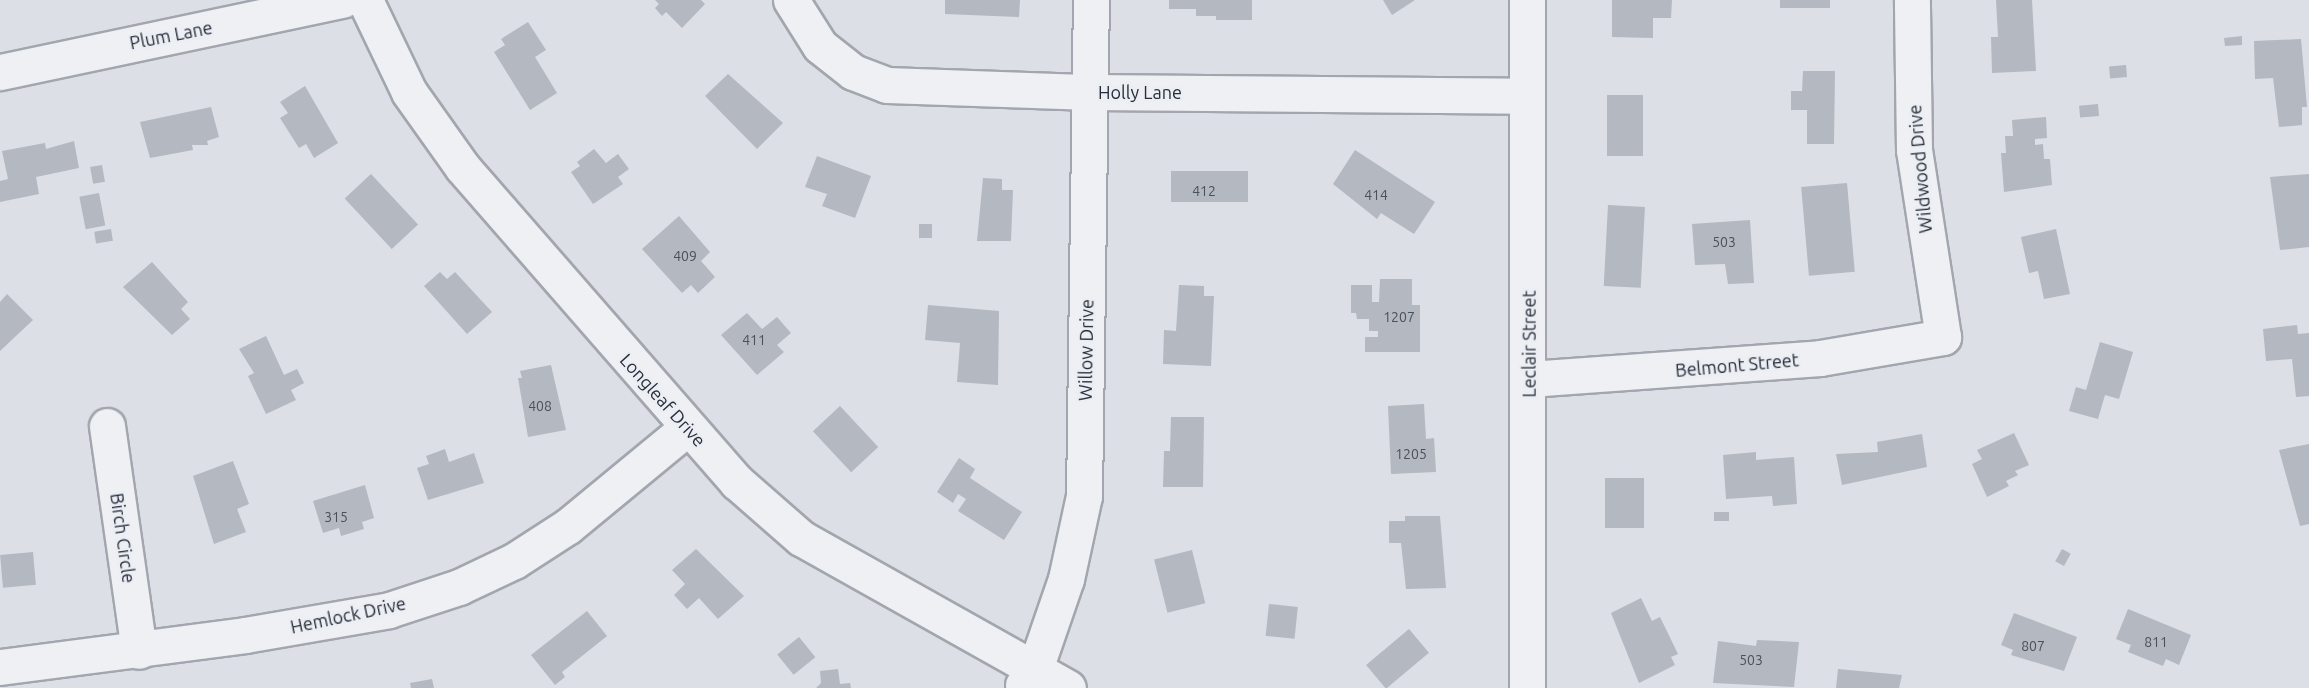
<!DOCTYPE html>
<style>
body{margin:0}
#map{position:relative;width:2309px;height:688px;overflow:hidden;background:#dcdfe5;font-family:Ubuntu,sans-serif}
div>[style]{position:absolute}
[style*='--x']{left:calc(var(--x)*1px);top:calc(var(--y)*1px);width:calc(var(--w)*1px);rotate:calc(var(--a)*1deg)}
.building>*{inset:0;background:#b3b8c1;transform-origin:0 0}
.roads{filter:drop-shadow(2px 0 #a2a6ae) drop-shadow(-2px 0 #a2a6ae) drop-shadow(0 2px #a2a6ae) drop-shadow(0 -2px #a2a6ae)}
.minor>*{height:35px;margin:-17.5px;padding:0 17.5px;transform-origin:17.5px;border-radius:17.5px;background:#eef0f4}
span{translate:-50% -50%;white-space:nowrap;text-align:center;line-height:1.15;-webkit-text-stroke:5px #ebeef3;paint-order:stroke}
.number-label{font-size:14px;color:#4a505c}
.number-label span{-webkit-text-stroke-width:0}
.street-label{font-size:18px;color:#272d3a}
</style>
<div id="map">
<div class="building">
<div style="clip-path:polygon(655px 0,701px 0,705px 4px,682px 28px,666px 12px,662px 16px,655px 8px,659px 4px)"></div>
<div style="clip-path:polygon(945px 0,1020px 0,1019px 17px,945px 14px)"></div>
<div style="clip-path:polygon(1169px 0,1252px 0,1252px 20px,1216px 20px,1216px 16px,1196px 16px,1196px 9px,1169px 9px)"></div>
<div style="clip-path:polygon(1383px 0,1415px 0,1392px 15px)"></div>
<div style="clip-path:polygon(1612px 0,1672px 0,1671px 18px,1653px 18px,1653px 38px,1612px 37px)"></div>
<div style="left:1780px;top:0;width:50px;height:8px"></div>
<div style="clip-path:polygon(1996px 0,2032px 0,2036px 71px,1992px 73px,1991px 37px,1998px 37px)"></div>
<div style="clip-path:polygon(528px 22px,546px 50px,535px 57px,557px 93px,530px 110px,494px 52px,505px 45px,501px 39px)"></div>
<div style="clip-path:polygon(2242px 36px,2242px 45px,2225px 46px,2224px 38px)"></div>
<div style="clip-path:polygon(2301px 39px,2307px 107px,2302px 107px,2302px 125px,2279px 127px,2273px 78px,2255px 79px,2254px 41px)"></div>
<div style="left:2126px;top:65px;width:12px;height:17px;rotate:85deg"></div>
<div style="clip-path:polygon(1803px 71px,1835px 71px,1834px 144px,1807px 144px,1807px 110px,1791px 110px,1791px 91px,1802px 91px)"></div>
<div style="clip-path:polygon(728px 74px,783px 123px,757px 149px,705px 96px)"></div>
<div style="clip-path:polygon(305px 86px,338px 143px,314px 158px,306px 144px,299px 148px,280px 118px,288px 113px,280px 102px)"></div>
<div style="left:1607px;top:95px;width:36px;height:61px"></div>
<div style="left:2098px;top:104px;width:12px;height:19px;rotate:85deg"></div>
<div style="clip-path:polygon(211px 107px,219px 137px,207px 141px,208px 145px,192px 145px,193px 150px,150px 158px,140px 122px)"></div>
<div style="clip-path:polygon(2046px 117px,2047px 138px,2035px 139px,2035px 145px,2043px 144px,2044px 159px,2050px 159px,2052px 185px,2004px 192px,2001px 153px,2006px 153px,2005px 136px,2013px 136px,2012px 120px)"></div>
<div style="clip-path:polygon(74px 141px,79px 168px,36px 177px,39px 194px,0 202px,0 181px,8px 179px,2px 151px,45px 143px,46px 149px)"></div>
<div style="clip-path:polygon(594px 149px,606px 163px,618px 154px,629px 169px,618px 177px,623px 184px,593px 204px,571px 172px,580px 166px,577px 162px)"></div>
<div style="clip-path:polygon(1355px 150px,1435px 202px,1414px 234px,1381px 213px,1377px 219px,1333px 184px)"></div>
<div style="clip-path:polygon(817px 156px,871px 176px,855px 218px,822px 206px,827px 194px,805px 187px)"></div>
<div style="left:102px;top:165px;width:17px;height:12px;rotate:80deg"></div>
<div style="left:1171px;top:171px;width:77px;height:31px"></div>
<div style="left:371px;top:174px;width:69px;height:36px;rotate:47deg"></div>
<div style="clip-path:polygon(2309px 174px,2309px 247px,2280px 250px,2270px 177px)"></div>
<div style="clip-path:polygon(983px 178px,1002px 179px,1002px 190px,1013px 190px,1011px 241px,977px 241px)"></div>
<div style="left:1847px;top:183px;width:89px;height:46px;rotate:85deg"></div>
<div style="left:99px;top:193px;width:33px;height:20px;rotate:79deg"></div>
<div style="left:1608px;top:205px;width:37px;height:81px;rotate:3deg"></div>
<div style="clip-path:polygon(679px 216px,710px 252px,701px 261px,715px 277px,698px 293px,691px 285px,682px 293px,642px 249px)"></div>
<div style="clip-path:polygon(1750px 220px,1754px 283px,1728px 284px,1725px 264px,1695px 265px,1692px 224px)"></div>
<div style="left:919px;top:224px;width:13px;height:14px"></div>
<div style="left:111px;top:229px;width:12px;height:17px;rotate:81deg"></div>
<div style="clip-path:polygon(2056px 229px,2070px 294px,2044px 299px,2038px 271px,2029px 273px,2021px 237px)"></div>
<div style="clip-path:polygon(152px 262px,188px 302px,181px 309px,190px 319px,172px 335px,123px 287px)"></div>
<div style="clip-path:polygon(440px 272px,447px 279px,455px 272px,492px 312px,467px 334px,424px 286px)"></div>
<div style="clip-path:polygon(1380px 279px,1412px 279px,1412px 305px,1420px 305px,1420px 352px,1365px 352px,1365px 337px,1378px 337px,1378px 331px,1369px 331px,1369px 319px,1357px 319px,1356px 313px,1351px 313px,1351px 285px,1372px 285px,1372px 302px,1379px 302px)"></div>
<div style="clip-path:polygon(1179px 285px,1204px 286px,1204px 296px,1214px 296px,1211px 366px,1163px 364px,1164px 330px,1176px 331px)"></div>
<div style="clip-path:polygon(7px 294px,33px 320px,0 351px,0 302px)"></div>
<div style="clip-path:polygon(928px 305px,999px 311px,998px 385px,957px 382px,960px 343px,925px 340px)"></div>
<div style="clip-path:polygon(747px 313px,762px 329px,777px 317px,791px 333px,777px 345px,784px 352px,757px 375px,721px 335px)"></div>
<div style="clip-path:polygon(2297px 325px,2298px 334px,2309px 333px,2309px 396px,2296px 397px,2292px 359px,2266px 361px,2263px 329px)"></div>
<div style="clip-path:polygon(266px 336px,284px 375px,297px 369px,304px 383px,291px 390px,296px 400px,266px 414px,248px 376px,254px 373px,239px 349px)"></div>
<div style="clip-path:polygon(2100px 342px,2133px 352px,2119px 399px,2105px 395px,2098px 419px,2069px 411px,2076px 387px,2086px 390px)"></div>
<div style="clip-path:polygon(551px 365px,566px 430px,528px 437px,518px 378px,522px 378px,520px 371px)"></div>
<div style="clip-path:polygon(1424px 404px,1426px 439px,1434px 438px,1436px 472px,1391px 474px,1388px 406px)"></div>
<div style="left:840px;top:406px;width:56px;height:37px;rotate:47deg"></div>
<div style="clip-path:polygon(1171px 417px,1204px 417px,1203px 487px,1163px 487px,1164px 451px,1170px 451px)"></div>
<div style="clip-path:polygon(2014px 433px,2029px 465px,2015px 471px,2018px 475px,2006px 481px,2009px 486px,1987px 497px,1972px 464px,1982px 459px,1977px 450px)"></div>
<div style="clip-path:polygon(1922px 434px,1927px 467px,1842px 485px,1836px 454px,1878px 452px,1877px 442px)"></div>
<div style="clip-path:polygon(2309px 444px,2309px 524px,2300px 526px,2279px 450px)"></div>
<div style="clip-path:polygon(445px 449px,449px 462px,474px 453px,484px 483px,428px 500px,417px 468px,429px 464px,426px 456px)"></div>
<div style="clip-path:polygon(1756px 452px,1756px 460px,1794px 457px,1797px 504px,1773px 506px,1772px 496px,1726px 499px,1723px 455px)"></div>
<div style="clip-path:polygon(959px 458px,975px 469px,970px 478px,1022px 512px,1004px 540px,958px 511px,966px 499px,958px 494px,953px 503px,937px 492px)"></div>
<div style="clip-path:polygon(233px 461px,249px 504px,237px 509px,246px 532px,214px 544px,193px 476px)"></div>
<div style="left:1605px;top:478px;width:39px;height:50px"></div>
<div style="clip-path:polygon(365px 485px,374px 518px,362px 522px,364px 529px,341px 536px,339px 528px,323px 533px,313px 501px)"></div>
<div style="left:1729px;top:512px;width:9px;height:15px;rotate:90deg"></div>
<div style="clip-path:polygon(1405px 516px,1440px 516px,1446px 588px,1406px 589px,1401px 543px,1389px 543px,1389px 521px,1405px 521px)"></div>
<div style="clip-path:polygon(696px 549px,744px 596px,718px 619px,699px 598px,687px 609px,674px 595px,685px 584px,672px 570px)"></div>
<div style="left:2062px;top:549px;width:10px;height:14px;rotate:29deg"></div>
<div style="left:1192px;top:550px;width:55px;height:39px;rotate:76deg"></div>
<div style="left:33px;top:552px;width:33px;height:33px;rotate:85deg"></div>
<div style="clip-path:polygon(1641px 598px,1652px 621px,1660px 617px,1678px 654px,1671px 657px,1675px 665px,1639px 683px,1611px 613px)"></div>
<div style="left:1269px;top:604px;width:29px;height:32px;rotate:6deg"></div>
<div style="clip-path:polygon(2128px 609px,2191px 635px,2179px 665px,2166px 659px,2163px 666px,2128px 652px,2131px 645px,2116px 639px)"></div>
<div style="clip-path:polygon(587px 611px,607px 636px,562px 672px,565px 677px,555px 685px,531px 655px)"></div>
<div style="clip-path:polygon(2014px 613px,2077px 637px,2064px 671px,2011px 655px,2013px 650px,2001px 645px)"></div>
<div style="left:1409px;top:629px;width:31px;height:56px;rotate:50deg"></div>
<div style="left:799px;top:637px;width:26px;height:28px;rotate:51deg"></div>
<div style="clip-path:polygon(1757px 640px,1799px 642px,1794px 687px,1713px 683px,1718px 641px,1756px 646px)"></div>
<div style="clip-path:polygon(838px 669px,840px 684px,850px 683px,851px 688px,816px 688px,821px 683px,820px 671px)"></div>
<div style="clip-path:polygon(1838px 669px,1902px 675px,1899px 688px,1836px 688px)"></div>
<div style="clip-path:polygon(432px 679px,434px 688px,411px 688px,410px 683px)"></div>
</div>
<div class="roads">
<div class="minor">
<div style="--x:365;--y:0;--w:102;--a:64.4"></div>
<div style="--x:409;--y:92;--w:93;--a:54.6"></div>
<div style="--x:463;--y:168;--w:417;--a:48.9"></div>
<div style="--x:737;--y:482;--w:85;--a:41.2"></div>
<div style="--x:801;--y:538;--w:306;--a:29.3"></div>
<div style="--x:791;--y:0;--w:54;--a:57.8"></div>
<div style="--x:820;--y:46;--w:42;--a:38.2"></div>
<div style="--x:853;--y:72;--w:36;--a:21"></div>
<div style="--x:887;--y:85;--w:204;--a:2"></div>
<div style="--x:1091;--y:92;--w:436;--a:0.5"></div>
<div style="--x:1527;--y:0;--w:688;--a:90"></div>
<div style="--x:0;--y:72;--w:350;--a:-11.9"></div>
<div style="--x:1529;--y:379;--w:292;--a:-4.1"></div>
<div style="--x:1820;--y:358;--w:125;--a:-9.7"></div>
<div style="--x:1943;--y:337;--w:189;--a:-98.8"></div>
<div style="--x:1914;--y:150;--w:150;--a:-90.8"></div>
<div style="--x:107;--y:426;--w:227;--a:81.9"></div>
<div style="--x:0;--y:667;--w:247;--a:-7.4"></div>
<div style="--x:245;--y:635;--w:146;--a:-9.8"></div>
<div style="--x:389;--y:610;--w:74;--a:-18.2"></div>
<div style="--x:459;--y:587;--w:61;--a:-25.3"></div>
<div style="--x:514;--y:561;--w:64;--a:-32.9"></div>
<div style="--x:568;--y:526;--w:154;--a:-39.5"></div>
<div style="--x:1023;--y:685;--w:20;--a:-53"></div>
<div style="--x:1035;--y:669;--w:95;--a:-71"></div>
<div style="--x:1066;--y:579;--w:85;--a:-77.8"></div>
<div style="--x:1084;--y:496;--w:496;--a:-89.2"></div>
</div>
</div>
<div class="number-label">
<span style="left:1204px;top:191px">412</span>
<span style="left:1376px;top:195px">414</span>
<span style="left:1724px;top:242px">503</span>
<span style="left:685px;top:256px">409</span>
<span style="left:1399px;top:317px">1207</span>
<span style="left:754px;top:340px">411</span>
<span style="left:540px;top:406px">408</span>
<span style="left:1411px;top:454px">1205</span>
<span style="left:336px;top:517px">315</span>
<span style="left:2156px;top:642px">811</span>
<span style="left:2033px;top:646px">807</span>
<span style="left:1751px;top:660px">503</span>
</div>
<div class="street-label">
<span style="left:171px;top:35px;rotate:-11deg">Plum Lane</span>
<span style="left:1140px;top:92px">Holly Lane</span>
<span style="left:1920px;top:169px;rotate:-95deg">Wildwood Drive</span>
<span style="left:1529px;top:344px;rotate:-90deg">Leclair Street</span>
<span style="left:1086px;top:350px;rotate:-89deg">Willow Drive</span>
<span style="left:1737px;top:365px;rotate:-5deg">Belmont Street</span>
<span style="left:663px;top:400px;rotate:48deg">Longleaf Drive</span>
<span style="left:123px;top:538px;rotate:82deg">Birch Circle</span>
<span style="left:348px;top:615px;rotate:-12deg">Hemlock Drive</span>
</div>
</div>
